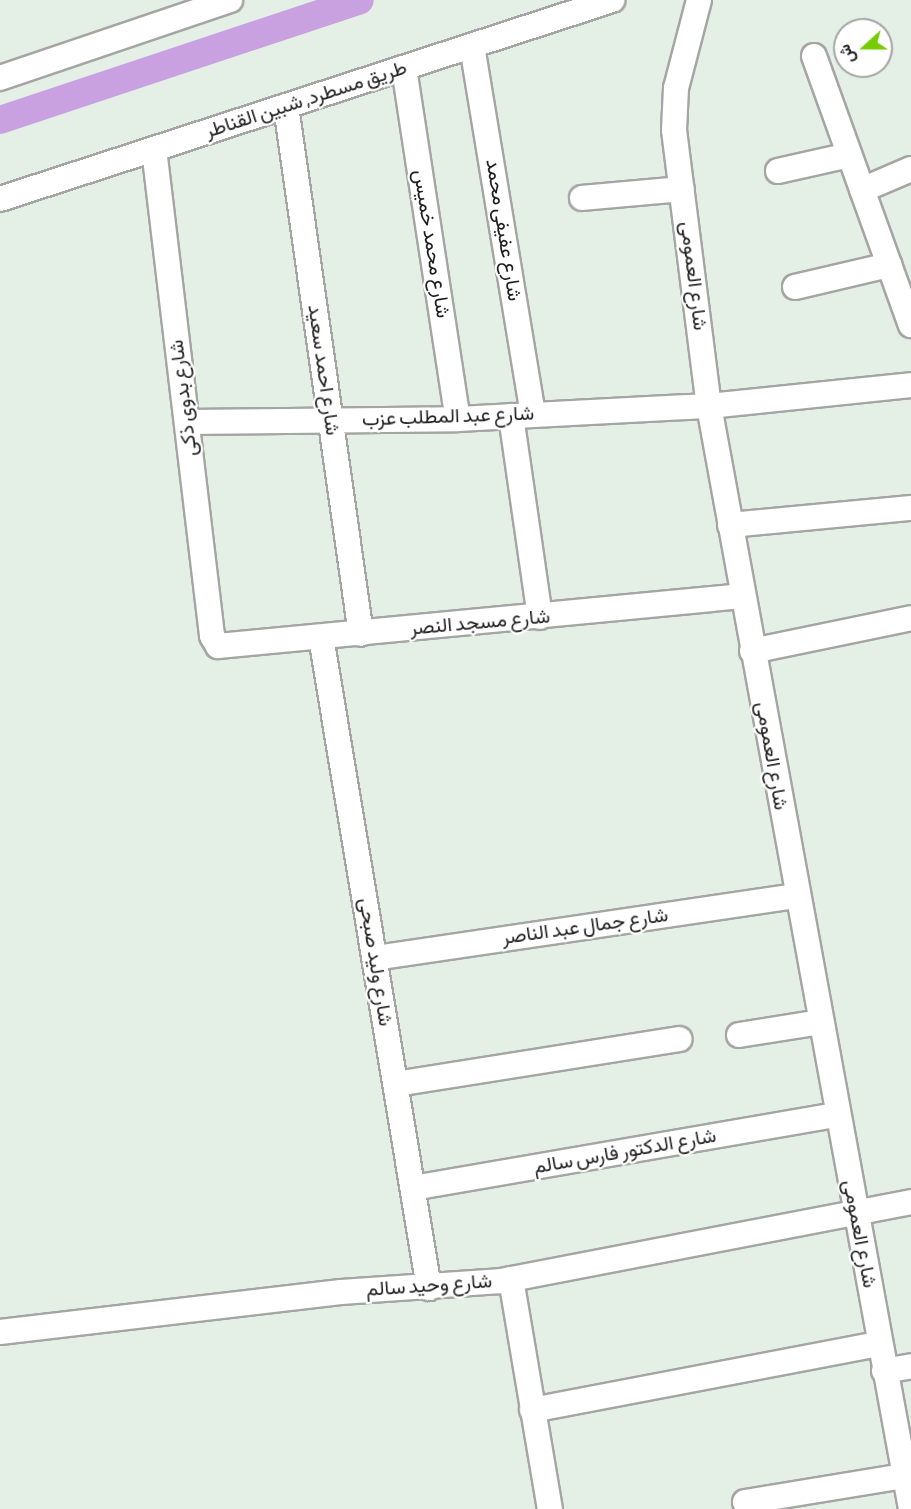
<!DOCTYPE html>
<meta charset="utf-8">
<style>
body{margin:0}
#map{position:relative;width:911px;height:1509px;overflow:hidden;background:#e4f0e5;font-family:"Sofia Sans Condensed",Vazirmatn,sans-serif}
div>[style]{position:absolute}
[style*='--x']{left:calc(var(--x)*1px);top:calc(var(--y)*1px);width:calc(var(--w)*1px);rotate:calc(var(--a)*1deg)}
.canal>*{height:28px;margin:-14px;padding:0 14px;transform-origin:14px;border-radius:14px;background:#caa1e0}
.roads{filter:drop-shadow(2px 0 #a5a5a5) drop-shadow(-2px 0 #a5a5a5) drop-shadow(0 2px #a5a5a5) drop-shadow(0 -2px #a5a5a5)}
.street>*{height:24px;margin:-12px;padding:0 12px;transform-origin:12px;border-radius:12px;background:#fff}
span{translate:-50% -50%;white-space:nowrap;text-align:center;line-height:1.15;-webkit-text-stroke:4.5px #fff;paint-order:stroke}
.street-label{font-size:20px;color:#1e1e1e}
.north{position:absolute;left:833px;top:18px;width:60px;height:60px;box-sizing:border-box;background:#fff;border:2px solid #a5a5a5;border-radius:50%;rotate:249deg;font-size:16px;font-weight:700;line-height:24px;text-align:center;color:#1e1e1e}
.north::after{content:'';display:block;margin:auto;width:21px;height:27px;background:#75cc00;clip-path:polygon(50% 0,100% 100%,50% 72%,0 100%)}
</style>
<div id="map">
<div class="canal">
<div style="--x:0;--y:120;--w:379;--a:-18.4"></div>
</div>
<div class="roads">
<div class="street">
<div style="--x:699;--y:0;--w:91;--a:104.6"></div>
<div style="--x:676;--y:88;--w:42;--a:92.7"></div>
<div style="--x:674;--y:130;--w:278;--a:82.8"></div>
<div style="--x:709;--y:406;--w:1121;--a:79.62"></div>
<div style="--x:472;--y:46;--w:374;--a:80.6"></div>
<div style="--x:814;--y:56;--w:286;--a:70.2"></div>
<div style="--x:404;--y:68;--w:355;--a:81.3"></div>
<div style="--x:0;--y:78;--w:243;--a:-18.7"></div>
<div style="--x:286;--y:106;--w:533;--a:81.92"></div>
<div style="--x:154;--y:149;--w:490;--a:83.2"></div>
<div style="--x:212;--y:636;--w:12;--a:59"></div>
<div style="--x:218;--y:646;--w:527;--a:-5.44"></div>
<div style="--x:778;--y:171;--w:73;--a:-12.7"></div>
<div style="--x:862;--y:190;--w:53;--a:-23.2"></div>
<div style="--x:582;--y:198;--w:100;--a:-5.1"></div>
<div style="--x:0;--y:199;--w:644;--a:-18.01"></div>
<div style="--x:795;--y:287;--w:97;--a:-13.2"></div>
<div style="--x:511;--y:416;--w:203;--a:81.8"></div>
<div style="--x:187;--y:422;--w:271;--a:-0.6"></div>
<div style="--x:458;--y:419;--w:251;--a:-3"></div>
<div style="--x:709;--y:406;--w:203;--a:-5.9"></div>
<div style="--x:730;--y:525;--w:182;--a:-5.4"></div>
<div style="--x:321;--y:637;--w:660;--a:80.58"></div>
<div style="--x:752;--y:651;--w:162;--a:-11.7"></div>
<div style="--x:375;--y:958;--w:426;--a:-8.4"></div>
<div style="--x:739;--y:1035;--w:82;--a:-9.1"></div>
<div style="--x:396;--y:1084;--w:287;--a:-9"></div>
<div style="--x:413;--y:1188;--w:430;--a:-9.8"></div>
<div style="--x:511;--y:1279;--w:233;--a:80.4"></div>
<div style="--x:0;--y:1332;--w:343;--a:-6.7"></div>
<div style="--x:341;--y:1292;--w:160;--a:-3.9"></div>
<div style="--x:501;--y:1281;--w:418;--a:-10.9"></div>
<div style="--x:884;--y:1371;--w:27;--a:-10"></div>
<div style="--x:532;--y:1410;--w:353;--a:-10.8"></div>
<div style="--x:745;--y:1502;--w:160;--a:-9.3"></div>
</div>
</div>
<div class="street-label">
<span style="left:306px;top:100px;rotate:-18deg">طريق مسطرد, شبين القناطر</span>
<span style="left:503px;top:230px;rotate:81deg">شارع عفيفى محمد</span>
<span style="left:431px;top:244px;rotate:81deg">شارع محمد خميس</span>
<span style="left:693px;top:276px;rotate:83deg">شارع العمومى</span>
<span style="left:323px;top:370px;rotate:82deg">شارع احمد سعيد</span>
<span style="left:184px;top:398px;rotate:-97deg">شارع بدوى ذكى</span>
<span style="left:448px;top:417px;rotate:-2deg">شارع عبد المطلب عزب</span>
<span style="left:480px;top:623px;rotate:-5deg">شارع مسجد النصر</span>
<span style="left:771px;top:756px;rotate:80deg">شارع العمومى</span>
<span style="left:585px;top:927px;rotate:-8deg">شارع جمال عبد الناصر</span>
<span style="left:375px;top:962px;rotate:81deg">شارع وليد صبحى</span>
<span style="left:625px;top:1152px;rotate:-10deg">شارع الدكتور فارس سالم</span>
<span style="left:859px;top:1234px;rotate:79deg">شارع العمومى</span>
<span style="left:429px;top:1286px;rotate:-4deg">شارع وحيد سالم</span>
</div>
<div class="north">ش</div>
</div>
